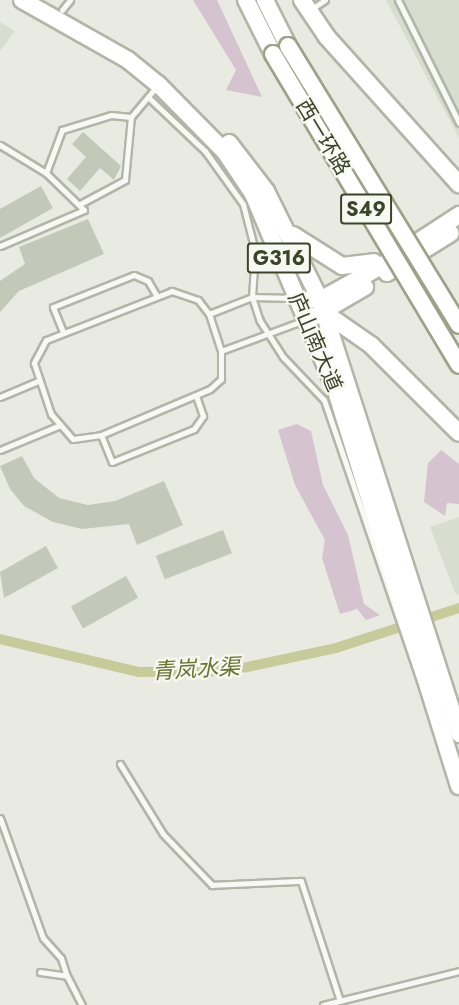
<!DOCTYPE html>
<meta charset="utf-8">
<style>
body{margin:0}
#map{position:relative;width:459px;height:1005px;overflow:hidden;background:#e9ebe2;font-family:Jost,"Noto Sans SC",sans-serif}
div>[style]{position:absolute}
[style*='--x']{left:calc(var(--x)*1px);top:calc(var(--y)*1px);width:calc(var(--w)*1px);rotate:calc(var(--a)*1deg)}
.built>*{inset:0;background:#d9ddd0}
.green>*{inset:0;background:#d5c3cf}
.canal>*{height:10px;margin:-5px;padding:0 5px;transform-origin:5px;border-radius:5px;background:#c6cb9c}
.building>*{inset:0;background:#c4c8b9;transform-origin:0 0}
.roads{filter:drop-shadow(2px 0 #b2b5a7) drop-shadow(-2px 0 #b2b5a7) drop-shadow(0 2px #b2b5a7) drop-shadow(0 -2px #b2b5a7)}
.service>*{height:5px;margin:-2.5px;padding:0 2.5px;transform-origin:2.5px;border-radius:2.5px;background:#f8f9f5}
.trunk>*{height:16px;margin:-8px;padding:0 8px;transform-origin:8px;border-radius:8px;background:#fff}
.bridges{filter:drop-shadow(2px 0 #9da289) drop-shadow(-2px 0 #9da289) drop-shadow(0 2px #9da289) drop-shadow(0 -2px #9da289)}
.trunk-bridge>*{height:16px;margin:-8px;padding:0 8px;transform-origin:8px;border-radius:8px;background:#fff}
span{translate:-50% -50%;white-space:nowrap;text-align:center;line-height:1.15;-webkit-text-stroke:4.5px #f7f8f2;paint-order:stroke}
.shield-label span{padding:2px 4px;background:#f7f8f2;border:2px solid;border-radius:4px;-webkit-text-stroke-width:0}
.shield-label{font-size:20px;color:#3d4329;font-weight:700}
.street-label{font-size:21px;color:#3d4329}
.water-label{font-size:22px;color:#697331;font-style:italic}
</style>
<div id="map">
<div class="built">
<div style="clip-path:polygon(386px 0,459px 0,459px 138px)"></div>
<div style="clip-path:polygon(0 22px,15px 31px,0 51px)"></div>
<div style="clip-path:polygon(459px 517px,459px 594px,456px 595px,430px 527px)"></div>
</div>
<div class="green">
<div style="clip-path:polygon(193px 0,217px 0,262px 97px,226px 90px,236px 70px)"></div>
<div style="clip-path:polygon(297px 424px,311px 431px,323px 485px,348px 535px,364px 604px,380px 615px,366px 620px,357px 609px,340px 614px,322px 558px,325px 540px,295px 485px,278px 430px)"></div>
<div style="clip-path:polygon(441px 450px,459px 464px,459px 504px,447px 503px,445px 516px,424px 502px,428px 463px)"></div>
</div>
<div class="canal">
<div style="--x:0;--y:639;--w:143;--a:13.4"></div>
<div style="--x:139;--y:672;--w:90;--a:-0.6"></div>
<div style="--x:229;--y:671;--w:109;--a:-12.1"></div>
<div style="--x:336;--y:648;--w:129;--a:-18"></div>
</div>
<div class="building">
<div style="clip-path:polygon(83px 132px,121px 166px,114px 180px,100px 168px,80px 191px,67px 179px,86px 157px,72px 144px)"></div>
<div style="clip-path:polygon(41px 186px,53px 208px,0 238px,0 209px)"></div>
<div style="clip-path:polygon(88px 219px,104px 254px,19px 291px,0 312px,0 281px,25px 264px,19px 247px)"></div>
<div style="clip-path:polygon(22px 456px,34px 478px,59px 498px,88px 505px,115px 501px,164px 481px,183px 525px,137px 545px,129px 524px,82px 529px,53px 522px,24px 506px,10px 489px,0 466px)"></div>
<div style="left:223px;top:530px;width:25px;height:72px;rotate:69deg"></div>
<div style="clip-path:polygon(46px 546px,58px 568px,4px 598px,0 572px)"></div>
<div style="left:126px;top:576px;width:25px;height:63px;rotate:61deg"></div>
</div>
<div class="roads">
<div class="service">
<div style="--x:398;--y:0;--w:137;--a:63.6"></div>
<div style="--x:62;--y:10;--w:13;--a:-51"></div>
<div style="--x:310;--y:10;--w:18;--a:-34"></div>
<div style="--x:148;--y:97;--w:79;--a:43.5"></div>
<div style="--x:205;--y:151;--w:65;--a:54.4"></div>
<div style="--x:243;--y:204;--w:49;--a:75.7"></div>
<div style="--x:255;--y:251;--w:46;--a:93.7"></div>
<div style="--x:252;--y:297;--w:25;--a:72"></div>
<div style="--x:260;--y:321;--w:43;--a:57.4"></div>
<div style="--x:283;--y:357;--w:59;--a:46.4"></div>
<div style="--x:324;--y:400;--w:305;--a:71.1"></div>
<div style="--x:0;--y:145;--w:54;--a:31.3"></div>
<div style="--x:46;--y:173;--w:53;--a:44.2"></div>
<div style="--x:84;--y:210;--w:91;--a:156.8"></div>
<div style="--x:46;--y:173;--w:46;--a:-69.6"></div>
<div style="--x:62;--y:130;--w:51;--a:-17"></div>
<div style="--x:111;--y:115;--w:20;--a:6"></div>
<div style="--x:131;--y:117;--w:40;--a:-50"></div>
<div style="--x:80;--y:204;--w:51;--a:-28.1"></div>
<div style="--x:125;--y:180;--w:63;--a:-84.6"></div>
<div style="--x:293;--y:298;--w:41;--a:-178.6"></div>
<div style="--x:252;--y:297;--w:46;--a:158.4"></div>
<div style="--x:209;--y:314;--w:18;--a:-128"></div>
<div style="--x:198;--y:300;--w:28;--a:-161"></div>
<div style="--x:172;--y:291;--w:135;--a:158.7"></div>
<div style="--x:46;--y:340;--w:26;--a:118"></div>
<div style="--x:34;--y:363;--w:54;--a:71.6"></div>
<div style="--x:51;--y:414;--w:33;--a:49"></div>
<div style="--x:73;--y:439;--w:28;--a:-8"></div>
<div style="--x:101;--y:435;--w:118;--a:-22.9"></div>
<div style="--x:210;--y:389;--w:15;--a:-42"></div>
<div style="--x:221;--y:379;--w:28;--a:-90"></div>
<div style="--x:221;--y:351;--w:90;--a:-20.3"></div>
<div style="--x:209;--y:314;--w:39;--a:72"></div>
<div style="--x:63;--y:332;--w:27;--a:-112"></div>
<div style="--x:53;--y:307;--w:87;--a:-21.6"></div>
<div style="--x:134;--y:275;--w:15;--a:23"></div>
<div style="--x:148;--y:281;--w:16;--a:60"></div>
<div style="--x:0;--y:397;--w:41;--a:-22.8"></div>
<div style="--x:101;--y:435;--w:29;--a:68"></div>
<div style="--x:112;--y:462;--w:88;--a:-21.9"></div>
<div style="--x:194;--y:429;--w:16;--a:-55"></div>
<div style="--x:203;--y:416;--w:21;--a:-109"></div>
<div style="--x:0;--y:450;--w:63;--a:-22.5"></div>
<div style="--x:120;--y:764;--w:82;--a:58.4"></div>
<div style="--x:163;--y:834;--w:71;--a:46.1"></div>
<div style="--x:212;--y:885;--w:89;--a:-2.6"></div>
<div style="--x:301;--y:881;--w:126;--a:72"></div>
<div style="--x:0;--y:818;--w:127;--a:70.3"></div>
<div style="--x:43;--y:938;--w:27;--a:48"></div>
<div style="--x:61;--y:958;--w:19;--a:72"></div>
<div style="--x:40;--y:972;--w:27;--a:8"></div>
<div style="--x:67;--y:976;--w:33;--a:63"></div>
<div style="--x:323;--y:1005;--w:140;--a:-14"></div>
</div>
<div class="trunk">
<div style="--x:22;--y:0;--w:122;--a:29.5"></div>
<div style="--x:128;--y:60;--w:38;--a:39"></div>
<div style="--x:158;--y:84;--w:95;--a:45.4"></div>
<div style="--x:225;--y:152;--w:50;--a:56.3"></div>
<div style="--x:253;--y:194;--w:211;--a:67.1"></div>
<div style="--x:335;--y:388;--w:417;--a:72.7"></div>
<div style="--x:246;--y:0;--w:60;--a:63.4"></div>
<div style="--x:265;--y:0;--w:51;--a:63.4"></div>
<div style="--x:302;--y:0;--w:45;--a:56"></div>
<div style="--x:327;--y:37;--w:198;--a:48.1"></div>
<div style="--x:229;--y:143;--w:61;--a:52.4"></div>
<div style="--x:266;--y:191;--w:122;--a:63.6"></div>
<div style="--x:320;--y:300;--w:456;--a:72.2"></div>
<div style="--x:293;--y:235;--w:58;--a:32.3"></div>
<div style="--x:342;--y:266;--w:32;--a:-7"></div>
<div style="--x:387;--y:273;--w:75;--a:-32"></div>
<div style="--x:310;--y:299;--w:10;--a:6"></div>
<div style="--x:320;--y:300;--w:66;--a:-28.9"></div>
<div style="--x:378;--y:268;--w:97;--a:-33.2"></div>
<div style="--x:325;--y:313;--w:56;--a:34.8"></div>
<div style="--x:371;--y:345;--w:124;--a:45"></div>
<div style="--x:315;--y:316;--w:58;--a:-30.1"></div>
</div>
</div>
<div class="bridges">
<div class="trunk-bridge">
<div style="--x:288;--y:46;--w:327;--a:58.5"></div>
<div style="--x:273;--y:54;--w:362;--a:59.1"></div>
</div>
</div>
<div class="shield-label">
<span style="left:366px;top:209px">S49</span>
<span style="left:279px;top:258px">G316</span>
</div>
<div class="street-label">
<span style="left:323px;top:137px;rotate:59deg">西一环路</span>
<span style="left:315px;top:342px;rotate:67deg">庐山南大道</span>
</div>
<div class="water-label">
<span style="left:196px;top:669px;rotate:-3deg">青岚水渠</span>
</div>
</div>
